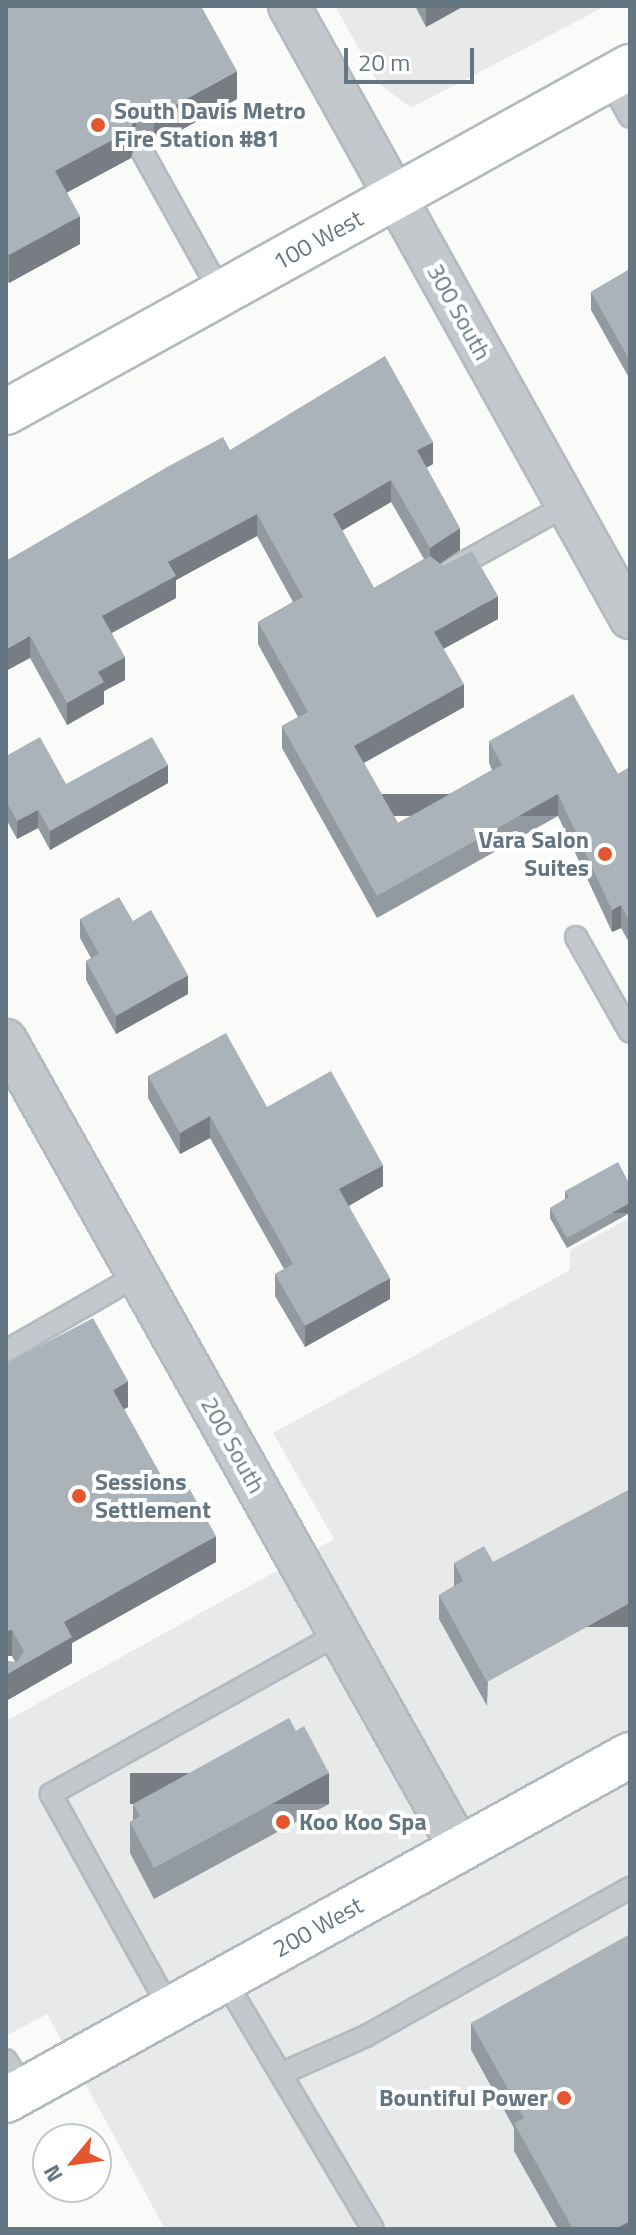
<!DOCTYPE html>
<style>
body{margin:0}
#map{position:relative;width:636px;height:2235px;overflow:hidden;background:#fafaf8;font-family:"Titillium Web",sans-serif}
div>[style]{position:absolute}
[style*='--x']{left:calc(var(--x)*1px);top:calc(var(--y)*1px);width:calc(var(--w)*1px);rotate:calc(var(--a)*1deg)}
.built>*{inset:0;background:#e8e9e9}
.roads{filter:drop-shadow(2px 0 #b3babf) drop-shadow(-2px 0 #b3babf) drop-shadow(0 2px #b3babf) drop-shadow(0 -2px #b3babf)}
.lane>*{height:20px;margin:-10px;padding:0 10px;transform-origin:10px;border-radius:10px;background:#c3c8cc}
.street>*{height:40px;margin:-20px;padding:0 20px;transform-origin:20px;border-radius:20px;background:#c3c8cc}
.secondary>*{height:44px;margin:-22px;padding:0 22px;transform-origin:22px;border-radius:22px;background:#fff}
.wall>*{inset:0;background:#929a9f}
.shaded-wall>*{inset:0;background:#777d82;transform-origin:0 0}
.building>*{inset:0;background:#aab3b9}
.dots>*{width:22px;height:22px;translate:-50% -50%;box-sizing:border-box;border:4px solid #fff;border-radius:50%}
span{translate:-50% -50%;white-space:nowrap;text-align:center;line-height:1.15;-webkit-text-stroke:8px #fff;paint-order:stroke}
.poi-label{font-size:24px;color:#657683;font-weight:700}
.left{translate:0 -50%;text-align:left}
.right{translate:-100% -50%;text-align:right}
.street-label{font-size:24px;color:#657683}
.frame{position:absolute;inset:0;border:8px solid #657683;pointer-events:none}
.north{position:absolute;left:32px;top:2123px;width:80px;height:80px;box-sizing:border-box;background:#fff;border:2px solid #c1c8cd;border-radius:50%;rotate:241deg;font-size:22px;font-weight:700;line-height:32px;text-align:center;color:#657683}
.north::after{content:'';display:block;margin:auto;width:28px;height:36px;background:#e4572e;clip-path:polygon(50% 0,100% 100%,50% 72%,0 100%)}
.scale{position:absolute;left:344px;top:48px;width:130px;height:36px;box-sizing:border-box;border:4px solid #657683;border-top:0;padding-left:10px;font-size:24px;line-height:28px;white-space:nowrap;color:#657683;-webkit-text-stroke:6px #fff;paint-order:stroke}
</style>
<div id="map">
<div class="built">
<div style="clip-path:polygon(335px 6px,606px 6px,411px 108px,378px 83px)"></div>
<div style="clip-path:polygon(630px 1218px,630px 2229px,165px 2229px,47px 2014px,6px 2036px,6px 1721px,334px 1539px,273px 1433px,570px 1270px,570px 1250px)"></div>
</div>
<div class="roads">
<div class="lane">
<div style="--x:609;--y:79;--w:43;--a:61.1"></div>
<div style="--x:142;--y:151;--w:162;--a:60.9"></div>
<div style="--x:452;--y:569;--w:132;--a:-29.1"></div>
<div style="--x:576;--y:937;--w:109;--a:60.4"></div>
<div style="--x:6;--y:1351;--w:152;--a:-29.9"></div>
<div style="--x:224;--y:1979;--w:291;--a:59.2"></div>
<div style="--x:170;--y:2009;--w:246;--a:-119"></div>
<div style="--x:51;--y:1794;--w:329;--a:-29.1"></div>
<div style="--x:6;--y:2060;--w:34;--a:58"></div>
<div style="--x:285;--y:2072;--w:89;--a:-24"></div>
<div style="--x:366;--y:2036;--w:303;--a:-29.3"></div>
</div>
<div class="street">
<div style="--x:289;--y:6;--w:701;--a:60.87"></div>
<div style="--x:6;--y:1040;--w:928;--a:60.7"></div>
</div>
<div class="secondary">
<div style="--x:6;--y:412;--w:713;--a:-28.94"></div>
<div style="--x:6;--y:2100;--w:713;--a:-28.94"></div>
</div>
</div>
<div class="wall">
<div style="clip-path:polygon(6px 6px,237px 99px,154px 145px,136px 139px,131px 158px,67px 192px,80px 244px,9px 283px,6px 278px)"></div>
<div style="clip-path:polygon(415px 6px,464px 6px,426px 27px)"></div>
<div style="clip-path:polygon(630px 269px,630px 375px,628px 376px,591px 310px,591px 292px)"></div>
<div style="clip-path:polygon(evenodd,230px 450px,433px 464px,426px 467px,460px 550px,440px 564px,498px 619px,443px 649px,464px 707px,364px 763px,398px 823px,492px 770px,489px 763px,489px 741px,618px 774px,630px 767px,630px 944px,621px 928px,612px 932px,558px 816px,377px 918px,282px 748px,282px 726px,298px 717px,258px 644px,258px 622px,293px 602px,257px 536px,176px 580px,176px 598px,112px 633px,125px 680px,104px 691px,104px 704px,67px 725px,30px 658px,6px 561px,230px 450px,391px 502px,424px 559px,374px 588px,342px 530px,391px 502px)"></div>
<div style="clip-path:polygon(6px 756px,66px 784px,168px 783px,50px 850px,38px 828px,17px 839px,6px 819px)"></div>
<div style="clip-path:polygon(80px 919px,133px 921px,188px 994px,116px 1034px,86px 980px,86px 961px,91px 958px,80px 938px)"></div>
<div style="clip-path:polygon(148px 1076px,267px 1107px,383px 1186px,349px 1206px,390px 1299px,305px 1347px,275px 1296px,275px 1274px,284px 1269px,210px 1138px,180px 1154px,148px 1098px)"></div>
<div style="clip-path:polygon(630px 1185px,630px 1213px,567px 1248px,550px 1218px,550px 1208px,565px 1199px,565px 1191px)"></div>
<div style="clip-path:polygon(6px 1364px,128px 1407px,124px 1409px,169px 1490px,216px 1562px,72px 1643px,72px 1663px,6px 1701px,6px 1661px,15px 1662px,12px 1656px)"></div>
<div style="clip-path:polygon(493px 1562px,487px 1706px,439px 1619px,439px 1595px,454px 1586px,454px 1563px)"></div>
<div style="clip-path:polygon(133px 1804px,329px 1804px,154px 1899px,130px 1853px,130px 1822px,133px 1820px)"></div>
<div style="clip-path:polygon(471px 2023px,630px 2229px,558px 2229px,514px 2151px,514px 2128px,471px 2050px)"></div>
</div>
<div class="shaded-wall">
<div style="clip-path:polygon(427px 6px,464px 6px,426px 27px,426px 7px)"></div>
<div style="clip-path:polygon(237px 71px,237px 99px,154px 145px,154px 117px)"></div>
<div style="clip-path:polygon(136px 112px,136px 139px,131px 158px,55px 199px,55px 171px)"></div>
<div style="clip-path:polygon(80px 216px,80px 244px,9px 283px,9px 255px)"></div>
<div style="left:630px;top:356px;width:19px;height:2px;rotate:90deg"></div>
<div style="clip-path:polygon(433px 442px,433px 464px,417px 473px,417px 450px)"></div>
<div style="clip-path:polygon(391px 480px,391px 502px,333px 536px,333px 514px)"></div>
<div style="clip-path:polygon(257px 514px,257px 536px,176px 580px,176px 598px,102px 638px,102px 616px,168px 562px)"></div>
<div style="clip-path:polygon(460px 528px,460px 550px,430px 570px,430px 548px)"></div>
<div style="clip-path:polygon(498px 596px,498px 619px,434px 654px,434px 632px)"></div>
<div style="clip-path:polygon(30px 636px,30px 658px,6px 671px,6px 649px)"></div>
<div style="clip-path:polygon(125px 657px,125px 680px,104px 691px,104px 704px,67px 725px,67px 703px,98px 672px)"></div>
<div style="clip-path:polygon(464px 684px,464px 707px,354px 768px,354px 746px)"></div>
<div style="clip-path:polygon(168px 765px,168px 783px,50px 850px,50px 831px)"></div>
<div style="left:558px;top:794px;width:22px;height:208px;rotate:90deg"></div>
<div style="clip-path:polygon(38px 810px,38px 828px,17px 839px,17px 821px)"></div>
<div style="clip-path:polygon(621px 905px,621px 928px,612px 932px,612px 910px)"></div>
<div style="clip-path:polygon(188px 975px,188px 994px,116px 1034px,116px 1016px)"></div>
<div style="clip-path:polygon(210px 1116px,210px 1138px,180px 1154px,180px 1133px)"></div>
<div style="clip-path:polygon(383px 1165px,383px 1186px,339px 1211px,339px 1189px)"></div>
<div style="left:630px;top:1203px;width:10px;height:72px;rotate:90deg"></div>
<div style="clip-path:polygon(390px 1278px,390px 1299px,305px 1347px,305px 1326px)"></div>
<div style="clip-path:polygon(128px 1381px,128px 1407px,113px 1416px,113px 1390px)"></div>
<div style="clip-path:polygon(216px 1536px,216px 1562px,72px 1643px,72px 1663px,6px 1701px,6px 1675px,64px 1622px)"></div>
<div style="left:630px;top:1603px;width:24px;height:163px;rotate:90deg"></div>
<div style="left:12px;top:1630px;width:26px;height:6px;rotate:90deg"></div>
<div style="left:329px;top:1773px;width:31px;height:199px;rotate:90deg"></div>
<div style="clip-path:polygon(630px 2221px,630px 2229px,615px 2229px)"></div>
</div>
<div class="building">
<div style="clip-path:polygon(6px 6px,201px 6px,237px 71px,154px 117px,136px 112px,131px 130px,55px 171px,80px 216px,9px 255px,6px 250px)"></div>
<div style="clip-path:polygon(630px 269px,630px 356px,628px 357px,591px 292px)"></div>
<div style="clip-path:polygon(385px 356px,433px 442px,417px 450px,460px 528px,430px 548px,391px 480px,333px 514px,374px 588px,430px 556px,443px 566px,472px 551px,498px 596px,434px 632px,464px 684px,354px 746px,398px 823px,502px 765px,489px 741px,573px 694px,618px 774px,630px 767px,630px 922px,621px 905px,612px 910px,558px 794px,377px 896px,282px 726px,308px 712px,258px 622px,303px 597px,257px 514px,168px 562px,176px 576px,102px 616px,125px 657px,98px 672px,104px 682px,67px 703px,30px 636px,6px 649px,6px 561px,169px 466px,223px 437px,230px 450px)"></div>
<div style="clip-path:polygon(40px 737px,66px 784px,152px 737px,168px 765px,50px 831px,38px 810px,17px 821px,6px 800px,6px 756px)"></div>
<div style="clip-path:polygon(119px 897px,133px 921px,151px 910px,188px 975px,116px 1016px,86px 961px,99px 954px,80px 919px)"></div>
<div style="clip-path:polygon(226px 1033px,267px 1107px,331px 1071px,383px 1165px,339px 1189px,390px 1278px,305px 1326px,275px 1274px,293px 1264px,210px 1116px,180px 1133px,148px 1076px)"></div>
<div style="clip-path:polygon(618px 1162px,630px 1185px,630px 1203px,567px 1238px,550px 1208px,569px 1197px,565px 1191px)"></div>
<div style="clip-path:polygon(93px 1318px,128px 1381px,113px 1390px,169px 1490px,185px 1481px,216px 1536px,64px 1622px,72px 1637px,6px 1675px,6px 1661px,17px 1662px,24px 1651px,12px 1630px,6px 1631px,6px 1364px)"></div>
<div style="clip-path:polygon(630px 1489px,630px 1603px,487px 1682px,439px 1595px,463px 1581px,454px 1563px,484px 1546px,493px 1562px)"></div>
<div style="clip-path:polygon(289px 1718px,296px 1731px,304px 1726px,329px 1773px,154px 1868px,130px 1822px,140px 1816px,133px 1804px)"></div>
<div style="clip-path:polygon(630px 1934px,630px 2221px,615px 2229px,573px 2229px,514px 2123px,524px 2118px,471px 2023px)"></div>
</div>
<div class="dots">
<div style="left:98px;top:125px;background:#e4572e"></div>
<div style="left:605px;top:854px;background:#e4572e"></div>
<div style="left:79px;top:1496px;background:#e4572e"></div>
<div style="left:283px;top:1822px;background:#e4572e"></div>
<div style="left:564px;top:2098px;background:#e4572e"></div>
</div>
<div class="poi-label">
<span class="left" style="left:114px;top:125px">South Davis Metro<br>Fire Station #81</span>
<span class="right" style="left:589px;top:854px">Vara Salon<br>Suites</span>
<span class="left" style="left:95px;top:1496px">Sessions<br>Settlement</span>
<span class="left" style="left:299px;top:1822px">Koo Koo Spa</span>
<span class="right" style="left:548px;top:2098px">Bountiful Power</span>
</div>
<div class="street-label">
<span style="left:318px;top:240px;rotate:-29deg">100 West</span>
<span style="left:459px;top:312px;rotate:61deg">300 South</span>
<span style="left:233px;top:1445px;rotate:61deg">200 South</span>
<span style="left:318px;top:1927px;rotate:-29deg">200 West</span>
</div>
<div class="frame"></div>
<div class="north">N</div>
<div class="scale">20 m</div>
</div>
